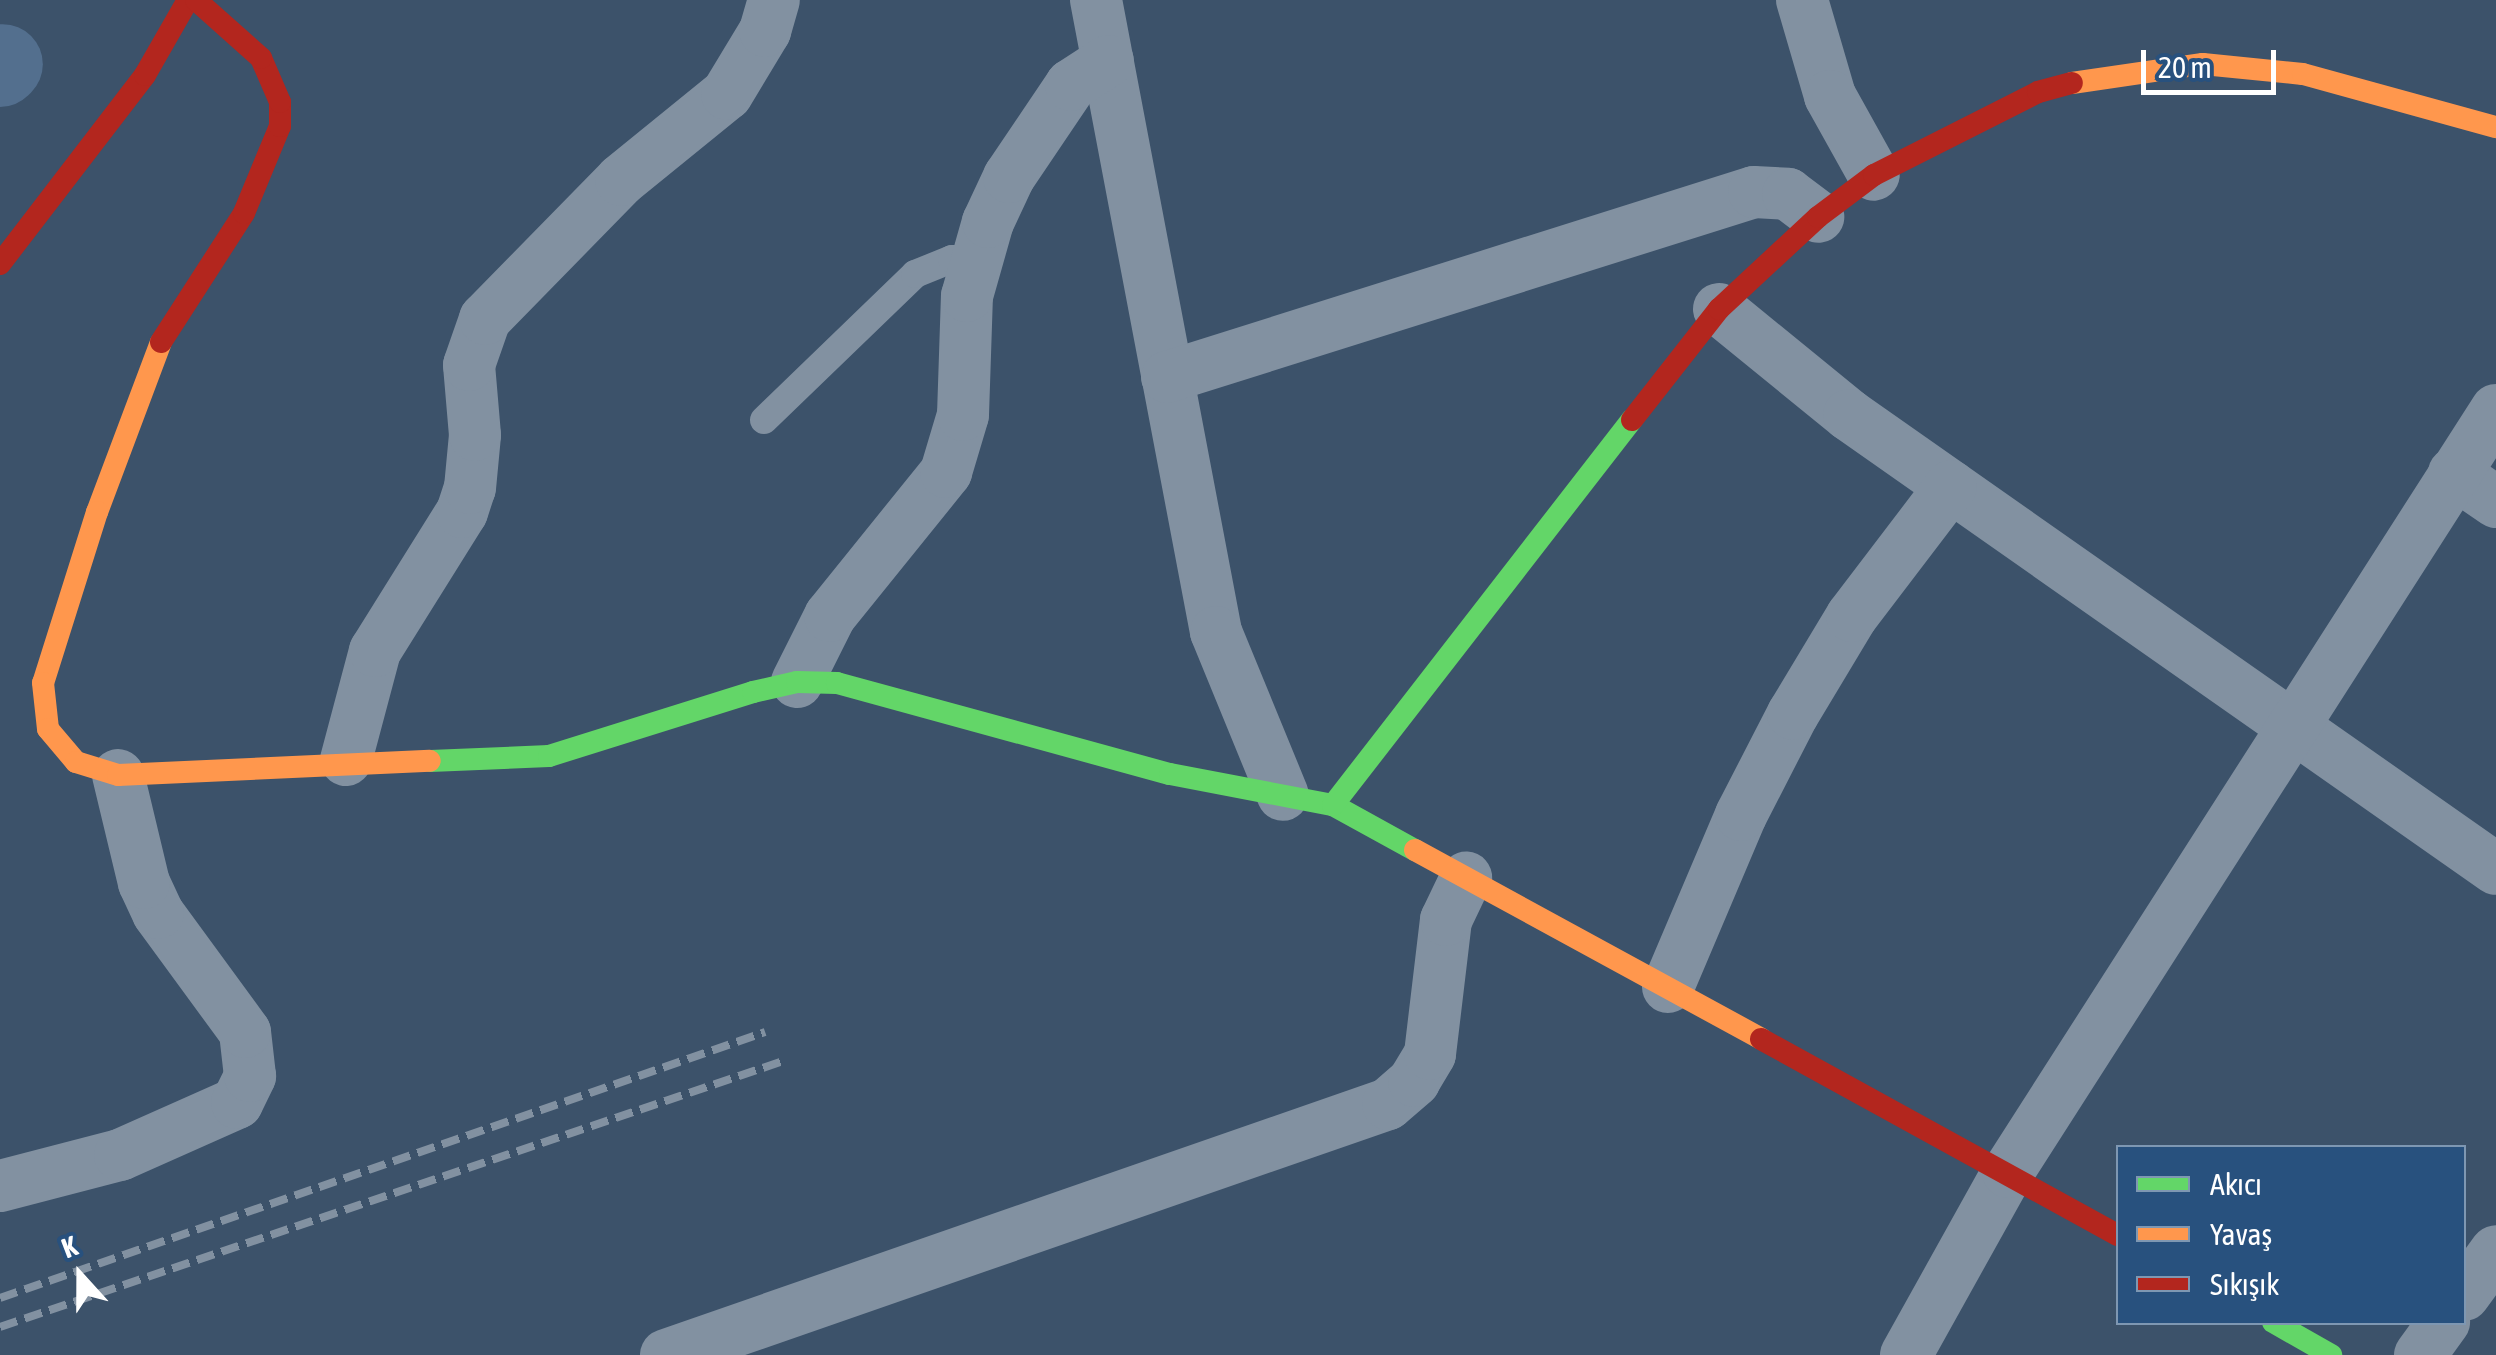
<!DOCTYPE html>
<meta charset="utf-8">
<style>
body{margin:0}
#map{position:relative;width:2496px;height:1355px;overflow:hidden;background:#3c526a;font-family:"Asap Condensed",sans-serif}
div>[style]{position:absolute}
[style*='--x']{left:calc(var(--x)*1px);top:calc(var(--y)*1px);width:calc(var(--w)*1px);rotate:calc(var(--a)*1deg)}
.river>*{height:80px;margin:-40px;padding:0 40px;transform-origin:40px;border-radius:40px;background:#536f8e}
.lane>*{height:28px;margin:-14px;padding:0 14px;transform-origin:14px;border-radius:14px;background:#8291a1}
.street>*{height:52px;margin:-26px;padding:0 26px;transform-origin:26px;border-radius:26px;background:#8291a1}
.fast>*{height:22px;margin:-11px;padding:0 11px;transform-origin:11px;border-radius:11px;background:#63d668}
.slow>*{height:22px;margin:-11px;padding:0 11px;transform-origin:11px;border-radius:11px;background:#ff974d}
.jam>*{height:22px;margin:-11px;padding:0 11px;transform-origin:11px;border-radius:11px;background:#b3261e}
.rail>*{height:8px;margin-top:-4px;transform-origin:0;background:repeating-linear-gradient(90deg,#8291a1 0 18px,transparent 0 26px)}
span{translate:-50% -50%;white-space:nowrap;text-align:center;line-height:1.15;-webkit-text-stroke:8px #28517e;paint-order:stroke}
.legend{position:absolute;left:2116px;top:1145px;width:350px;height:180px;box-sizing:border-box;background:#28517e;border:2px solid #7e97b2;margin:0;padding:12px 18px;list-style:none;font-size:30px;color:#fff}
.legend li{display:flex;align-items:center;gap:20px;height:50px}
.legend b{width:50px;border:2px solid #7e97b2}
.north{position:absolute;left:30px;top:1225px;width:100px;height:100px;-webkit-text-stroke:8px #28517e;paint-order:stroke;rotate:339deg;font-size:28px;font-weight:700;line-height:40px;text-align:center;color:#fff}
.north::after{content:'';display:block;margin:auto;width:35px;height:45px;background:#fff;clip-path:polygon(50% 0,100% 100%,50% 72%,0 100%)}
.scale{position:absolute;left:2141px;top:50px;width:135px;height:45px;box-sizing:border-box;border:5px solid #fff;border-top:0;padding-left:12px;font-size:30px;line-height:35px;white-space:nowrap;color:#fff;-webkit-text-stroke:8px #28517e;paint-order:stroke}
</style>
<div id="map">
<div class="river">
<div style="--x:0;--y:67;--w:4;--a:-45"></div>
</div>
<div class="lane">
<div style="--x:764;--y:420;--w:210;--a:-44"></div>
<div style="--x:915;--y:274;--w:40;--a:-22"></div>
<div style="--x:952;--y:259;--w:24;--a:0"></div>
</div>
<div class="street">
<div style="--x:1096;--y:0;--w:643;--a:79.25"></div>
<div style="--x:1216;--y:632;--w:176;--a:67.7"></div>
<div style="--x:1802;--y:0;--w:100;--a:73.7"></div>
<div style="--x:1830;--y:96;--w:90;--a:60.9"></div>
<div style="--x:1719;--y:309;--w:168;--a:39.2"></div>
<div style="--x:1849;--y:415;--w:790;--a:35.06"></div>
<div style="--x:1167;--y:377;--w:615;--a:-17.49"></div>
<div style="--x:1754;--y:192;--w:34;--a:3"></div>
<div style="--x:1788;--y:194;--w:38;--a:37"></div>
<div style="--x:2454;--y:473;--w:51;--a:34.6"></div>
<div style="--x:797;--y:682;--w:74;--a:-63.4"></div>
<div style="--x:830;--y:616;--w:185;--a:-51.1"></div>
<div style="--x:946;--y:472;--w:59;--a:-73.4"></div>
<div style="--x:963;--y:415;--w:119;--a:-88.1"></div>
<div style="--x:967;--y:296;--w:77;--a:-74.2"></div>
<div style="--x:988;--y:222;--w:50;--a:-65"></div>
<div style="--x:1009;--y:177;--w:111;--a:-56"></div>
<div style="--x:1071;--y:85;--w:44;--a:-33"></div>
<div style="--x:346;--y:760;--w:113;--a:-75.1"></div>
<div style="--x:375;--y:651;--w:164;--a:-58"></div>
<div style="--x:462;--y:512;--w:25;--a:-72"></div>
<div style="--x:470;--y:488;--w:53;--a:-84.6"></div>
<div style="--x:475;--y:435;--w:70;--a:-94.9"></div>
<div style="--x:469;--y:365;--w:49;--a:-70.8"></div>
<div style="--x:485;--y:319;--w:194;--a:-45.6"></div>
<div style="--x:621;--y:180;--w:136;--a:-39.1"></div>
<div style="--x:727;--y:94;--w:74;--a:-58.9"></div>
<div style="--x:765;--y:31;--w:32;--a:-74"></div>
<div style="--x:1668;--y:987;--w:187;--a:-67"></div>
<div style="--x:1741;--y:815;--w:114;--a:-62.8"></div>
<div style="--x:1793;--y:714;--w:114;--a:-59"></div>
<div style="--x:1852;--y:616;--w:163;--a:-52.7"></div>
<div style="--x:0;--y:1186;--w:124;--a:-14.5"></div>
<div style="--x:120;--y:1155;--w:128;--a:-24"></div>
<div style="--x:237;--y:1103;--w:30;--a:-64"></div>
<div style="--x:250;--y:1076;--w:44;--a:-96.5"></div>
<div style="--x:245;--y:1032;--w:147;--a:-126.2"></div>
<div style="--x:158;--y:913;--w:33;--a:-115"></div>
<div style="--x:144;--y:883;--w:111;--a:-103.5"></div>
<div style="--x:2464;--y:1295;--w:54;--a:-54"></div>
<div style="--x:666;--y:1355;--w:764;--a:-19.17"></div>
<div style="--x:1388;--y:1104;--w:35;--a:-41"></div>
<div style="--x:1414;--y:1081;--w:31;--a:-59"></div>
<div style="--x:1430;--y:1054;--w:135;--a:-83.2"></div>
<div style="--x:1446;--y:920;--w:47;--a:-64.5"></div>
<div style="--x:1906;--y:1355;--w:210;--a:-60.9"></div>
<div style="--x:2008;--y:1172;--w:905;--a:-57.36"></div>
<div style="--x:2420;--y:1355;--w:41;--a:-54"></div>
</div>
<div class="fast">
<div style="--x:430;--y:761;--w:119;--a:-2.4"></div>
<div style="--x:549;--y:756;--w:214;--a:-17.4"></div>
<div style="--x:753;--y:692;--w:45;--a:-12.8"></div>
<div style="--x:797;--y:682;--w:40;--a:1.4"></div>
<div style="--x:837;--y:683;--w:345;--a:15.3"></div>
<div style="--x:1170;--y:774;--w:166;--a:10.8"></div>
<div style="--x:1333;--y:805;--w:94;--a:28.8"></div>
<div style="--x:1333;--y:805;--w:487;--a:-52.2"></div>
<div style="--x:2273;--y:1322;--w:67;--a:29.6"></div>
</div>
<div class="slow">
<div style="--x:2072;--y:83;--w:132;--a:-8.3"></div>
<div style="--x:2203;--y:64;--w:100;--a:5.7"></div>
<div style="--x:2303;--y:74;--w:200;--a:15.4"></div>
<div style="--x:161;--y:342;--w:182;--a:110.6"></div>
<div style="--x:97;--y:512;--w:179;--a:107.5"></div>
<div style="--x:43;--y:683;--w:46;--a:83.8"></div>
<div style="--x:48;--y:729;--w:43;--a:49.7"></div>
<div style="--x:76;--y:762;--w:44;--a:17.2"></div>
<div style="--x:118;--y:775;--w:312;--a:-2.6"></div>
<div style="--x:1415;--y:850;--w:394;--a:28.6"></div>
</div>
<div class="jam">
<div style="--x:0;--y:264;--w:238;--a:-52.5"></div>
<div style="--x:145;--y:75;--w:86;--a:-60.2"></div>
<div style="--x:161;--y:342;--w:153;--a:-57.2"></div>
<div style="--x:244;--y:213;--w:94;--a:-67.5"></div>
<div style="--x:280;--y:126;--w:24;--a:-90"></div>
<div style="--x:280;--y:102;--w:48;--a:-113.4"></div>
<div style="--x:261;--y:58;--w:87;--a:-138.3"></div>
<div style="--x:1632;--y:420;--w:141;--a:-51.9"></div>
<div style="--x:1719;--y:309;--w:135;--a:-42.9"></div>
<div style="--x:1818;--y:217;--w:70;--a:-36.9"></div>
<div style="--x:1874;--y:175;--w:184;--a:-26.8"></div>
<div style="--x:2038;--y:92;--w:35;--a:-15"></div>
<div style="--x:1761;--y:1039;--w:407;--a:28.8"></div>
</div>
<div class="rail">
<div style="--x:0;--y:1298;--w:810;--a:-19.17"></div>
<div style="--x:0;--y:1327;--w:827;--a:-18.76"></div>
</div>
<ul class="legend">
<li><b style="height:12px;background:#63d668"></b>Akıcı</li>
<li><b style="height:12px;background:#ff974d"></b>Yavaş</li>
<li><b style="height:12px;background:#b3261e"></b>Sıkışık</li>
</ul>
<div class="north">K</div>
<div class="scale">20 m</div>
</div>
